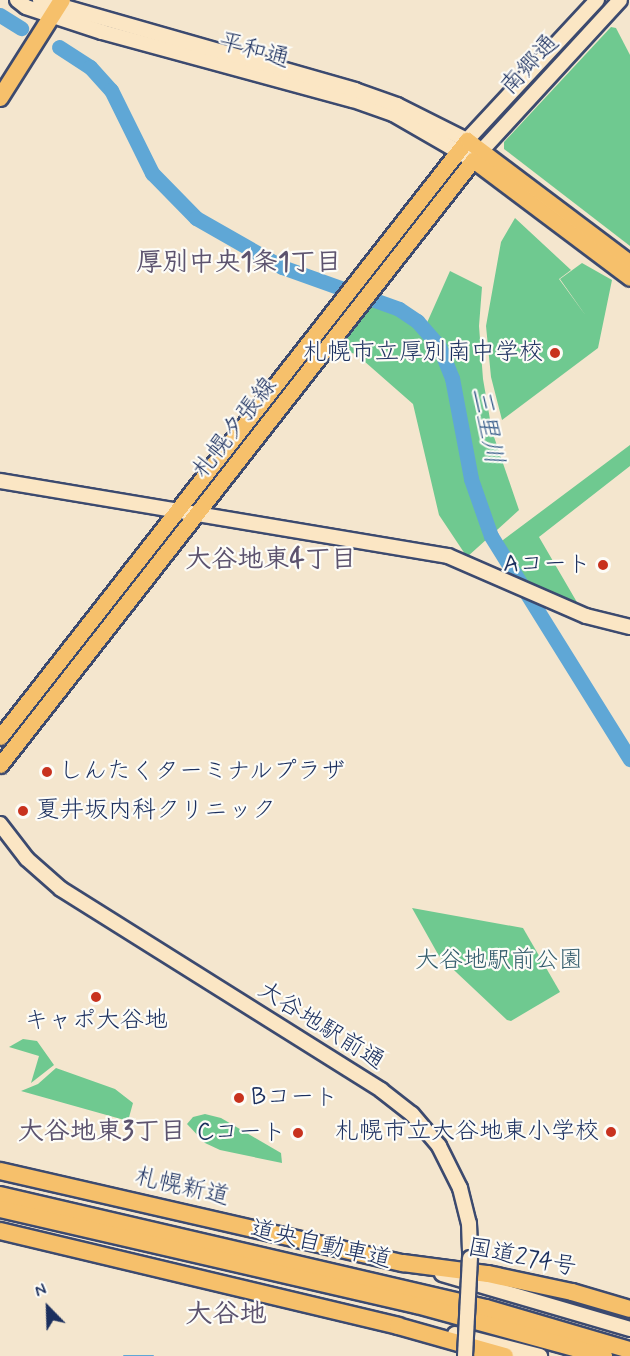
<!DOCTYPE html>
<meta charset="utf-8">
<style>
body{margin:0}
#map{position:relative;width:630px;height:1356px;overflow:hidden;background:#f4e6ce;font-family:Mynerve,"Klee One",sans-serif}
div>[style]{position:absolute}
[style*='--x']{left:calc(var(--x)*1px);top:calc(var(--y)*1px);width:calc(var(--w)*1px);rotate:calc(var(--a)*1deg)}
.green>*{inset:0;background:#6fc990}
.stream>*{height:2px;margin:-1px;padding:0 1px;transform-origin:1px;border-radius:1px;background:#5fa7d6}
.river>*{height:15px;margin:-7.5px;padding:0 7.5px;transform-origin:7.5px;border-radius:7.5px;background:#5fa7d6}
.roads{filter:drop-shadow(2px 0 #3c4a6f) drop-shadow(-2px 0 #3c4a6f) drop-shadow(0 2px #3c4a6f) drop-shadow(0 -2px #3c4a6f)}
.secondary>*{height:14px;margin:-7px;padding:0 7px;transform-origin:7px;border-radius:7px;background:#fbe6c4}
.primary>*{height:15px;margin:-7.5px;padding:0 7.5px;transform-origin:7.5px;border-radius:7.5px;background:#f6c06b}
.highway>*{height:16px;margin:-8px;padding:0 8px;transform-origin:8px;border-radius:8px;background:#f6c06b}
.bridges{filter:drop-shadow(2px 0 #3c4a6f) drop-shadow(-2px 0 #3c4a6f) drop-shadow(0 2px #3c4a6f) drop-shadow(0 -2px #3c4a6f)}
.secondary-bridge>*{height:14px;margin:-7px;padding:0 7px;transform-origin:7px;border-radius:7px;background:#fbe6c4}
.dots>*{width:16px;height:16px;translate:-50% -50%;box-sizing:border-box;border:3px solid #fdfcf7;border-radius:50%}
span{translate:-50% -50%;white-space:nowrap;text-align:center;line-height:1.15;-webkit-text-stroke:4.5px #fdfcf7;paint-order:stroke}
.street-label{font-size:24px;color:#1b2f5e}
.poi-label{font-size:24px;color:#1b2f5e}
.right{translate:-100% -50%;text-align:right}
.left{translate:0 -50%;text-align:left}
.park-label{font-size:24px;color:#345d6d}
.neighbourhood-label{font-size:26px;color:#5c536e;font-weight:700}
.water-label{font-size:26px;color:#335988;font-style:italic}
.quarter-label{font-size:27px;color:#5c536e;font-weight:700}
.north{position:absolute;left:18px;top:1278px;width:60px;height:60px;-webkit-text-stroke:4px #fdfcf7;paint-order:stroke;rotate:337deg;font-size:16px;font-weight:700;line-height:24px;text-align:center;color:#1b2f5e}
.north::after{content:'';display:block;margin:auto;width:21px;height:27px;background:#1b2f5e;clip-path:polygon(50% 0,100% 100%,50% 72%,0 100%)}
</style>
<div id="map">
<div class="green">
<div style="clip-path:polygon(611px 27px,616px 28px,630px 55px,630px 246px,504px 149px,504px 142px)"></div>
<div style="clip-path:polygon(515px 218px,571px 270px,559px 279px,586px 316px,560px 279px,582px 263px,612px 280px,598px 348px,502px 420px,491px 377px,486px 326px,501px 242px)"></div>
<div style="clip-path:polygon(450px 271px,482px 287px,479px 326px,483px 379px,492px 431px,519px 510px,467px 557px,439px 515px,413px 404px,356px 354px,334px 349px,367px 301px,426px 325px)"></div>
<div style="clip-path:polygon(630px 445px,630px 466px,539px 537px,578px 604px,524px 584px,499px 543px)"></div>
<div style="clip-path:polygon(412px 908px,523px 928px,560px 992px,511px 1021px,507px 1020px,439px 956px)"></div>
<div style="clip-path:polygon(23px 1039px,37px 1041px,54px 1065px,31px 1083px,39px 1056px,9px 1047px)"></div>
<div style="clip-path:polygon(56px 1068px,115px 1089px,133px 1103px,128px 1121px,21px 1091px,38px 1084px)"></div>
<div style="clip-path:polygon(205px 1114px,221px 1118px,281px 1153px,282px 1163px,220px 1150px,205px 1143px,187px 1124px,193px 1117px)"></div>
</div>
<div class="stream">
<div style="--x:124;--y:1356;--w:29;--a:0"></div>
</div>
<div class="river">
<div style="--x:0;--y:15;--w:25;--a:32"></div>
<div style="--x:59;--y:47;--w:37;--a:33"></div>
<div style="--x:90;--y:67;--w:31;--a:48"></div>
<div style="--x:111;--y:90;--w:93;--a:63.7"></div>
<div style="--x:152;--y:173;--w:63;--a:45.6"></div>
<div style="--x:196;--y:218;--w:99;--a:29.7"></div>
<div style="--x:282;--y:267;--w:124;--a:19.7"></div>
<div style="--x:399;--y:309;--w:22;--a:34"></div>
<div style="--x:417;--y:321;--w:33;--a:49"></div>
<div style="--x:439;--y:346;--w:35;--a:68"></div>
<div style="--x:452;--y:378;--w:103;--a:79.3"></div>
<div style="--x:471;--y:479;--w:60;--a:70.7"></div>
<div style="--x:491;--y:536;--w:263;--a:58.1"></div>
</div>
<div class="roads">
<div class="secondary">
<div style="--x:17;--y:0;--w:11;--a:38"></div>
<div style="--x:26;--y:7;--w:80;--a:18.2"></div>
<div style="--x:102;--y:32;--w:260;--a:15.2"></div>
<div style="--x:353;--y:100;--w:42;--a:19.3"></div>
<div style="--x:393;--y:114;--w:92;--a:29.9"></div>
<div style="--x:473;--y:160;--w:217;--a:-47.4"></div>
<div style="--x:40;--y:0;--w:328;--a:15.9"></div>
<div style="--x:355;--y:90;--w:45;--a:19.7"></div>
<div style="--x:397;--y:105;--w:78;--a:26.6"></div>
<div style="--x:467;--y:140;--w:191;--a:-47.1"></div>
<div style="--x:0;--y:481;--w:454;--a:9.5"></div>
<div style="--x:448;--y:556;--w:150;--a:23.5"></div>
<div style="--x:586;--y:616;--w:45;--a:14"></div>
<div style="--x:0;--y:824;--w:44;--a:52.4"></div>
<div style="--x:27;--y:859;--w:45;--a:41.4"></div>
<div style="--x:61;--y:889;--w:378;--a:32.1"></div>
<div style="--x:381;--y:1090;--w:39;--a:38"></div>
<div style="--x:412;--y:1114;--w:42;--a:49.8"></div>
<div style="--x:439;--y:1146;--w:47;--a:63.4"></div>
<div style="--x:460;--y:1188;--w:36;--a:76"></div>
<div style="--x:469;--y:1223;--w:35;--a:88"></div>
<div style="--x:442;--y:1274;--w:196;--a:16.3"></div>
<div style="--x:455;--y:1334;--w:88;--a:14.5"></div>
</div>
<div class="primary">
<div style="--x:0;--y:737;--w:758;--a:-51.97"></div>
<div style="--x:467;--y:140;--w:204;--a:37"></div>
<div style="--x:0;--y:765;--w:768;--a:-51.98"></div>
<div style="--x:473;--y:160;--w:196;--a:36.9"></div>
</div>
<div class="highway">
<div style="--x:0;--y:98;--w:116;--a:-57.7"></div>
<div style="--x:0;--y:1171;--w:413;--a:12.9"></div>
<div style="--x:403;--y:1263;--w:86;--a:7.4"></div>
<div style="--x:488;--y:1274;--w:86;--a:12.1"></div>
<div style="--x:572;--y:1292;--w:60;--a:16.3"></div>
<div style="--x:0;--y:1195;--w:499;--a:13.1"></div>
<div style="--x:486;--y:1308;--w:150;--a:16.3"></div>
<div style="--x:0;--y:1209;--w:428;--a:13"></div>
<div style="--x:417;--y:1305;--w:194;--a:15.3"></div>
<div style="--x:0;--y:1231;--w:409;--a:13.4"></div>
<div style="--x:398;--y:1326;--w:111;--a:15.7"></div>
</div>
</div>
<div class="bridges">
<div class="secondary-bridge">
<div style="--x:465;--y:1356;--w:98;--a:-87.1"></div>
</div>
</div>
<div class="dots">
<div style="left:555px;top:353px;background:#c8321e"></div>
<div style="left:603px;top:565px;background:#c8321e"></div>
<div style="left:47px;top:772px;background:#c8321e"></div>
<div style="left:23px;top:811px;background:#c8321e"></div>
<div style="left:96px;top:997px;background:#c8321e"></div>
<div style="left:239px;top:1098px;background:#c8321e"></div>
<div style="left:611px;top:1132px;background:#c8321e"></div>
<div style="left:298px;top:1133px;background:#c8321e"></div>
</div>
<div class="street-label">
<span style="left:254px;top:51px;rotate:15deg">平和通</span>
<span style="left:530px;top:65px;rotate:-47deg">南郷通</span>
<span style="left:235px;top:428px;rotate:-52deg">札幌夕張線</span>
<span style="left:321px;top:1026px;rotate:32deg">大谷地駅前通</span>
<span style="left:182px;top:1187px;rotate:13deg">札幌新道</span>
<span style="left:321px;top:1245px;rotate:13deg">道央自動車道</span>
<span style="left:522px;top:1258px;rotate:11deg">国道274号</span>
</div>
<div class="poi-label">
<span class="right" style="left:543px;top:353px">札幌市立厚別南中学校</span>
<span class="right" style="left:591px;top:565px">Aコート</span>
<span class="left" style="left:59px;top:772px">しんたくターミナルプラザ</span>
<span class="left" style="left:36px;top:811px">夏井坂内科クリニック</span>
<span style="left:96px;top:1021px">キャポ大谷地</span>
<span class="left" style="left:251px;top:1098px">Bコート</span>
<span class="right" style="left:599px;top:1132px">札幌市立大谷地東小学校</span>
<span class="right" style="left:286px;top:1133px">Cコート</span>
</div>
<div class="park-label">
<span style="left:499px;top:961px">大谷地駅前公園</span>
</div>
<div class="neighbourhood-label">
<span style="left:239px;top:264px">厚別中央1条1丁目</span>
<span style="left:271px;top:561px">大谷地東4丁目</span>
<span style="left:102px;top:1133px">大谷地東3丁目</span>
</div>
<div class="water-label">
<span style="left:486px;top:426px;rotate:79deg">三里川</span>
</div>
<div class="quarter-label">
<span style="left:226px;top:1315px">大谷地</span>
</div>
<div class="north">N</div>
</div>
